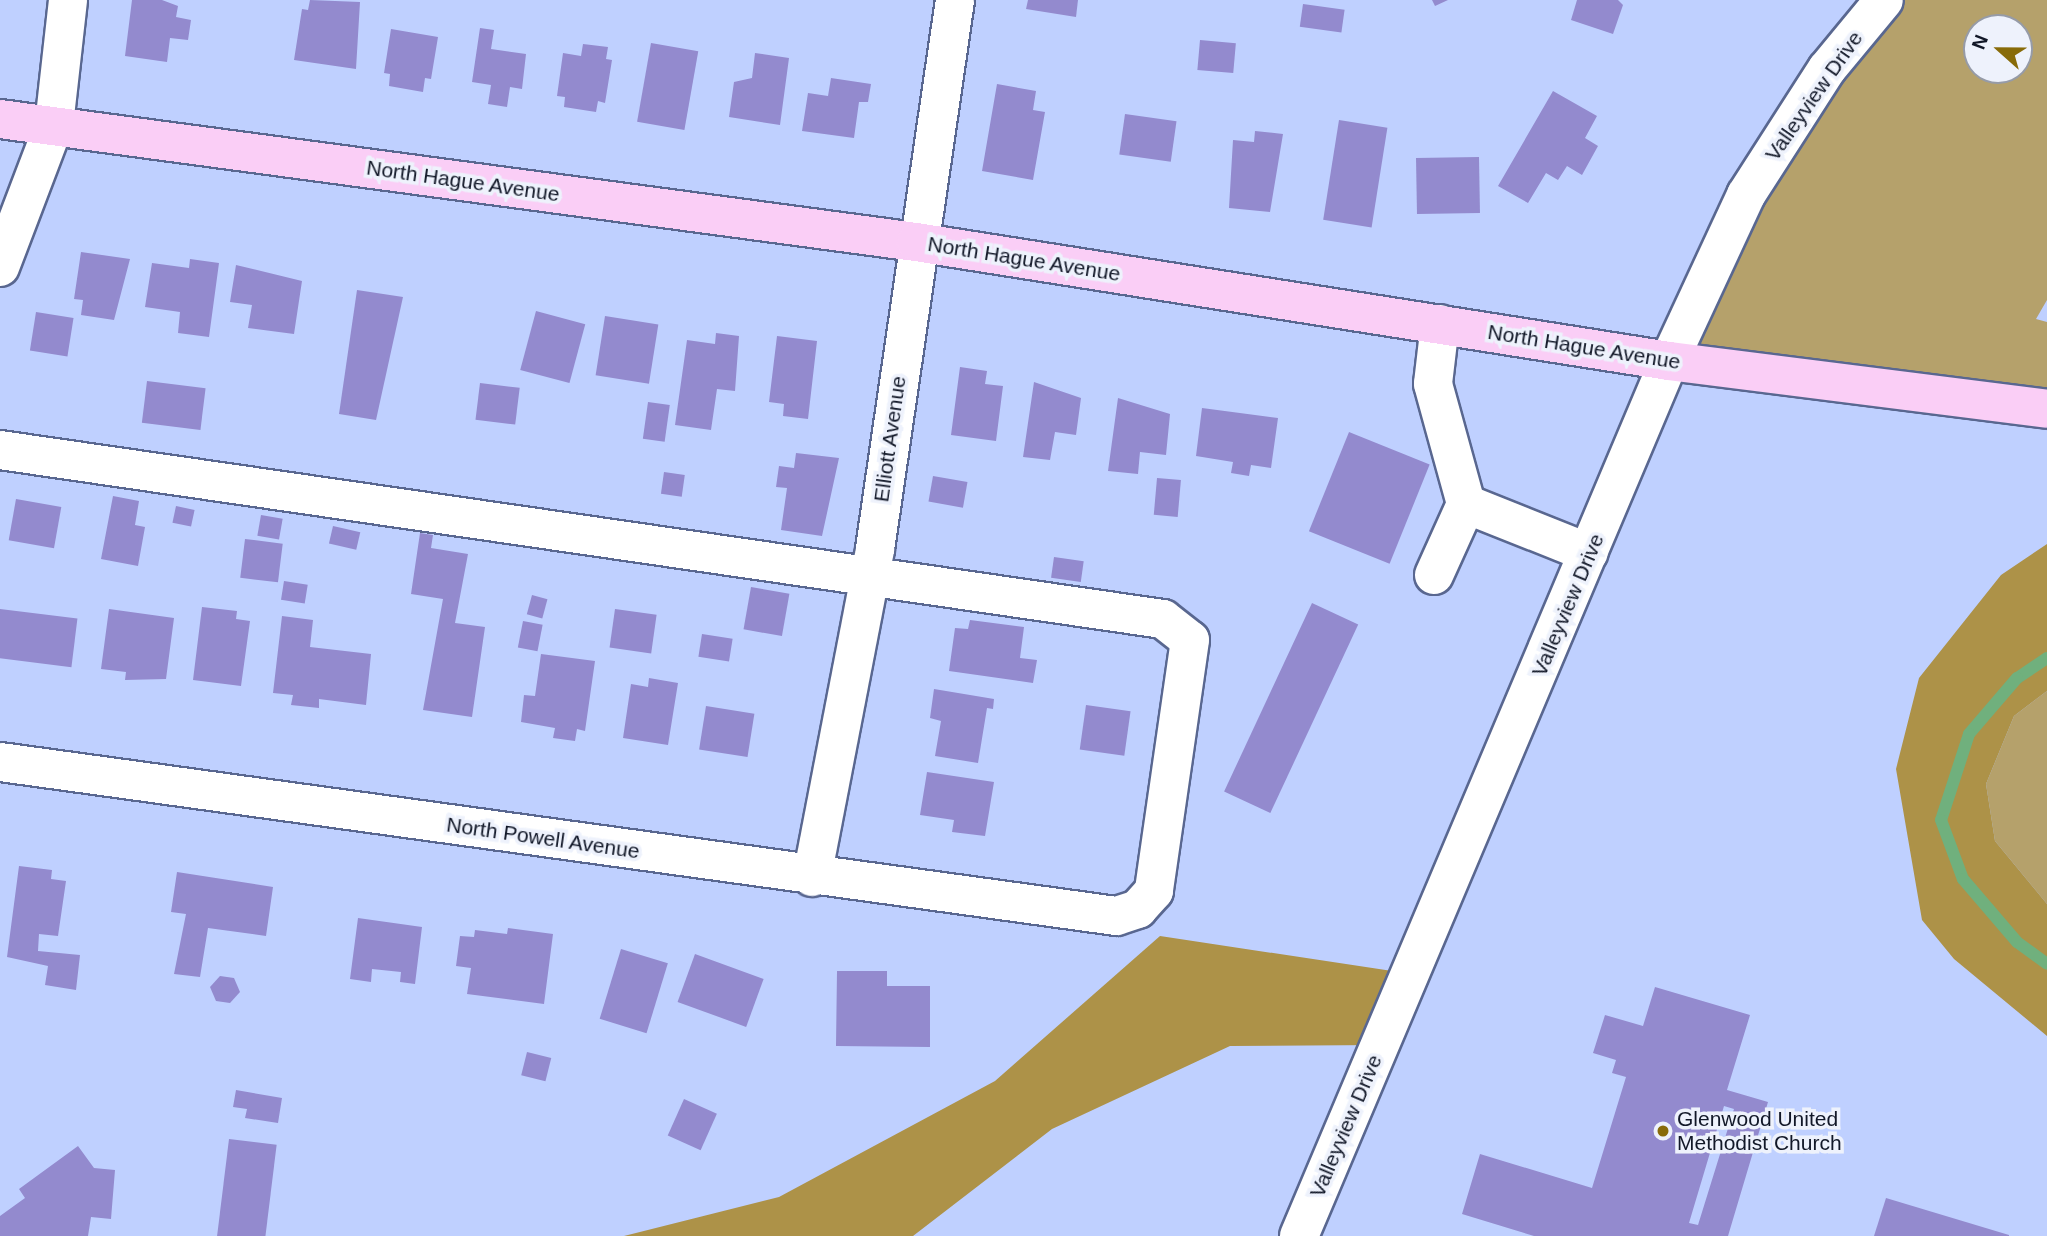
<!DOCTYPE html>
<style>
body{margin:0}
#map{position:relative;width:2047px;height:1236px;overflow:hidden;background:#bfd0ff;font-family:Arial,sans-serif}
div>[style]{position:absolute}
[style*='--x']{left:calc(var(--x)*1px);top:calc(var(--y)*1px);width:calc(var(--w)*1px);rotate:calc(var(--a)*1deg)}
.green>*{inset:0;background:#b5a16b}
.forest>*{inset:0;background:#ad9248}
.stream>*{height:12px;margin:-6px;padding:0 6px;transform-origin:6px;border-radius:6px;background:#70b07d}
.building>*{inset:0;background:#938ace;transform-origin:0 0}
.roads{filter:drop-shadow(2px 0 #596790) drop-shadow(-2px 0 #596790) drop-shadow(0 2px #596790) drop-shadow(0 -2px #596790)}
.minor>*{height:38px;margin:-19px;padding:0 19px;transform-origin:19px;border-radius:19px;background:#fff}
.major>*{height:38px;margin:-19px;padding:0 19px;transform-origin:19px;border-radius:19px;background:#facef6}
.dots>*{width:19px;height:19px;translate:-50% -50%;box-sizing:border-box;border:4px solid #eef2fc;border-radius:50%}
span{translate:-50% -50%;white-space:nowrap;text-align:center;line-height:1.15;-webkit-text-stroke:7px #eef2fc;paint-order:stroke}
.street-label{font-size:21px;color:#121828}
.poi-label{font-size:21px;color:#121828}
.left{translate:0 -50%;text-align:left}
.north{position:absolute;left:1963px;top:14px;width:70px;height:70px;box-sizing:border-box;background:#eef2fc;border:2px solid #969ba7;border-radius:50%;rotate:291deg;font-size:19px;font-weight:700;line-height:28px;text-align:center;color:#121828}
.north::after{content:'';display:block;margin:auto;width:24px;height:32px;background:#886b09;clip-path:polygon(50% 0,100% 100%,50% 72%,0 100%)}
</style>
<div id="map">
<div class="green">
<div style="clip-path:polygon(evenodd,1884px 0,2047px 0,2047px 300px,2036px 319px,2047px 322px,2047px 409px,1669px 361px,1884px 0,1977px 28px,2019px 28px,2019px 70px,1977px 70px,1977px 28px)"></div>
<div style="clip-path:polygon(2047px 691px,2047px 904px,1995px 841px,1986px 784px,2014px 716px)"></div>
</div>
<div class="forest">
<div style="clip-path:polygon(2047px 544px,2047px 691px,2014px 716px,1986px 784px,1995px 841px,2047px 904px,2047px 1036px,1954px 959px,1922px 920px,1896px 769px,1919px 678px,2001px 575px)"></div>
<div style="clip-path:polygon(1160px 936px,1412px 974px,1380px 1045px,1230px 1046px,1052px 1129px,913px 1236px,624px 1236px,779px 1197px,995px 1081px)"></div>
</div>
<div class="stream">
<div style="--x:2047;--y:658;--w:36;--a:146"></div>
<div style="--x:2017;--y:678;--w:74;--a:130.6"></div>
<div style="--x:1969;--y:734;--w:90;--a:108"></div>
<div style="--x:1941;--y:820;--w:63;--a:69.6"></div>
<div style="--x:1963;--y:879;--w:83;--a:49.4"></div>
<div style="--x:2017;--y:942;--w:37;--a:36"></div>
</div>
<div class="building">
<div style="clip-path:polygon(132px 0,162px 0,178px 6px,176px 17px,191px 20px,188px 40px,170px 38px,167px 62px,125px 56px)"></div>
<div style="clip-path:polygon(310px 0,360px 2px,356px 69px,294px 60px,302px 9px,308px 10px)"></div>
<div style="clip-path:polygon(1028px 0,1078px 0,1076px 17px,1026px 9px)"></div>
<div style="clip-path:polygon(1432px 0,1448px 0,1435px 6px)"></div>
<div style="clip-path:polygon(1577px 0,1618px 0,1623px 5px,1613px 34px,1571px 20px)"></div>
<div style="left:1303px;top:4px;width:42px;height:23px;rotate:8deg"></div>
<div style="clip-path:polygon(480px 28px,494px 30px,491px 49px,526px 54px,522px 89px,510px 87px,507px 107px,488px 104px,491px 85px,472px 82px)"></div>
<div style="clip-path:polygon(391px 29px,438px 37px,431px 79px,425px 78px,423px 92px,389px 86px,390px 74px,384px 73px)"></div>
<div style="left:1200px;top:40px;width:36px;height:30px;rotate:5deg"></div>
<div style="left:651px;top:43px;width:48px;height:80px;rotate:10deg"></div>
<div style="clip-path:polygon(583px 44px,608px 47px,606px 59px,612px 60px,605px 103px,598px 101px,596px 112px,564px 107px,565px 97px,557px 96px,563px 53px,581px 56px)"></div>
<div style="clip-path:polygon(755px 53px,789px 58px,780px 125px,729px 117px,734px 82px,752px 78px)"></div>
<div style="clip-path:polygon(831px 78px,871px 84px,868px 102px,859px 102px,854px 138px,802px 131px,808px 93px,828px 96px)"></div>
<div style="clip-path:polygon(997px 84px,1036px 91px,1033px 110px,1045px 112px,1033px 180px,982px 171px)"></div>
<div style="clip-path:polygon(1553px 91px,1597px 116px,1585px 138px,1598px 146px,1582px 175px,1567px 166px,1558px 180px,1546px 173px,1528px 203px,1498px 186px)"></div>
<div style="left:1125px;top:114px;width:52px;height:41px;rotate:8deg"></div>
<div style="left:1339px;top:120px;width:49px;height:101px;rotate:9deg"></div>
<div style="clip-path:polygon(1255px 131px,1283px 134px,1270px 212px,1229px 208px,1233px 140px,1254px 142px)"></div>
<div style="left:1479px;top:157px;width:56px;height:63px;rotate:89deg"></div>
<div style="clip-path:polygon(81px 252px,130px 259px,114px 320px,81px 315px,83px 300px,74px 299px)"></div>
<div style="clip-path:polygon(190px 259px,219px 263px,209px 337px,178px 333px,180px 312px,145px 307px,152px 263px,189px 268px)"></div>
<div style="clip-path:polygon(236px 265px,302px 281px,294px 334px,248px 328px,252px 305px,230px 302px)"></div>
<div style="clip-path:polygon(357px 290px,403px 297px,376px 420px,339px 414px)"></div>
<div style="left:536px;top:311px;width:51px;height:61px;rotate:15deg"></div>
<div style="left:36px;top:312px;width:38px;height:39px;rotate:9deg"></div>
<div style="left:605px;top:316px;width:54px;height:60px;rotate:9deg"></div>
<div style="clip-path:polygon(716px 333px,739px 336px,735px 391px,717px 389px,711px 430px,675px 425px,687px 340px,715px 344px)"></div>
<div style="clip-path:polygon(777px 336px,817px 341px,808px 419px,783px 416px,784px 404px,769px 402px)"></div>
<div style="clip-path:polygon(960px 367px,987px 371px,985px 384px,1003px 386px,996px 441px,951px 435px)"></div>
<div style="left:147px;top:381px;width:59px;height:42px;rotate:7deg"></div>
<div style="clip-path:polygon(1034px 382px,1081px 398px,1076px 435px,1055px 432px,1050px 460px,1023px 457px)"></div>
<div style="left:480px;top:383px;width:40px;height:37px;rotate:7deg"></div>
<div style="clip-path:polygon(1118px 398px,1170px 414px,1166px 455px,1140px 452px,1138px 474px,1108px 471px)"></div>
<div style="left:648px;top:402px;width:22px;height:37px;rotate:8deg"></div>
<div style="clip-path:polygon(1202px 408px,1278px 418px,1271px 468px,1251px 465px,1249px 476px,1231px 473px,1233px 462px,1196px 456px)"></div>
<div style="left:1349px;top:432px;width:87px;height:107px;rotate:22deg"></div>
<div style="clip-path:polygon(796px 453px,839px 458px,822px 536px,781px 530px,787px 488px,776px 487px,779px 466px,794px 468px)"></div>
<div style="left:664px;top:472px;width:21px;height:22px;rotate:8deg"></div>
<div style="left:933px;top:476px;width:35px;height:26px;rotate:10deg"></div>
<div style="left:1157px;top:478px;width:24px;height:37px;rotate:5deg"></div>
<div style="clip-path:polygon(113px 496px,139px 501px,135px 525px,145px 527px,138px 566px,101px 559px)"></div>
<div style="left:16px;top:499px;width:46px;height:42px;rotate:10deg"></div>
<div style="left:176px;top:506px;width:19px;height:17px;rotate:12deg"></div>
<div style="left:261px;top:515px;width:22px;height:21px;rotate:10deg"></div>
<div style="left:333px;top:526px;width:28px;height:18px;rotate:13deg"></div>
<div style="clip-path:polygon(420px 533px,433px 535px,431px 548px,468px 554px,455px 623px,485px 627px,472px 717px,423px 710px,443px 599px,411px 594px)"></div>
<div style="left:245px;top:539px;width:38px;height:39px;rotate:7deg"></div>
<div style="left:1054px;top:557px;width:30px;height:21px;rotate:8deg"></div>
<div style="left:284px;top:581px;width:24px;height:19px;rotate:9deg"></div>
<div style="left:751px;top:587px;width:39px;height:43px;rotate:10deg"></div>
<div style="left:532px;top:595px;width:16px;height:20px;rotate:15deg"></div>
<div style="left:1312px;top:603px;width:51px;height:208px;rotate:25deg"></div>
<div style="clip-path:polygon(202px 607px,237px 611px,236px 619px,250px 621px,241px 686px,193px 680px)"></div>
<div style="left:0;top:609px;width:78px;height:49px;rotate:7deg"></div>
<div style="clip-path:polygon(109px 609px,174px 618px,166px 679px,125px 680px,126px 672px,101px 669px)"></div>
<div style="left:615px;top:609px;width:42px;height:39px;rotate:8deg"></div>
<div style="clip-path:polygon(282px 616px,313px 620px,310px 647px,371px 654px,366px 705px,319px 699px,319px 708px,291px 705px,293px 695px,273px 693px)"></div>
<div style="clip-path:polygon(970px 620px,1024px 627px,1020px 658px,1037px 660px,1033px 683px,949px 671px,955px 628px,968px 629px)"></div>
<div style="left:523px;top:621px;width:20px;height:27px;rotate:11deg"></div>
<div style="left:702px;top:634px;width:31px;height:23px;rotate:9deg"></div>
<div style="clip-path:polygon(541px 654px,595px 661px,585px 731px,577px 729px,575px 741px,553px 738px,555px 728px,521px 722px,524px 695px,535px 696px)"></div>
<div style="clip-path:polygon(649px 678px,678px 683px,668px 745px,623px 738px,631px 684px,648px 687px)"></div>
<div style="clip-path:polygon(934px 689px,994px 699px,993px 709px,987px 708px,978px 763px,935px 756px,941px 721px,930px 718px)"></div>
<div style="left:1086px;top:705px;width:45px;height:45px;rotate:8deg"></div>
<div style="left:706px;top:706px;width:49px;height:44px;rotate:9deg"></div>
<div style="clip-path:polygon(927px 772px,994px 782px,985px 836px,952px 832px,954px 820px,920px 815px)"></div>
<div style="clip-path:polygon(19px 866px,52px 870px,51px 879px,66px 881px,58px 936px,39px 934px,38px 951px,80px 955px,76px 990px,45px 985px,48px 966px,7px 957px)"></div>
<div style="clip-path:polygon(177px 872px,273px 887px,266px 936px,208px 928px,200px 977px,174px 974px,186px 914px,171px 912px)"></div>
<div style="clip-path:polygon(358px 918px,422px 927px,415px 984px,400px 982px,401px 972px,372px 969px,371px 982px,350px 979px)"></div>
<div style="clip-path:polygon(508px 928px,553px 934px,544px 1004px,467px 994px,471px 968px,456px 966px,460px 936px,474px 937px,475px 930px,507px 934px)"></div>
<div style="left:621px;top:949px;width:49px;height:73px;rotate:17deg"></div>
<div style="left:695px;top:954px;width:73px;height:51px;rotate:20deg"></div>
<div style="clip-path:polygon(837px 971px,887px 971px,887px 986px,930px 986px,930px 1047px,836px 1046px)"></div>
<div style="clip-path:polygon(220px 976px,234px 978px,240px 992px,230px 1003px,216px 1001px,210px 987px)"></div>
<div style="clip-path:polygon(evenodd,1655px 987px,1750px 1015px,1727px 1090px,1768px 1102px,1728px 1236px,1534px 1236px,1462px 1214px,1480px 1154px,1592px 1188px,1626px 1077px,1612px 1073px,1616px 1060px,1593px 1053px,1605px 1015px,1643px 1026px,1655px 987px,1724px 1106px,1734px 1109px,1698px 1225px,1689px 1223px,1724px 1106px)"></div>
<div style="left:527px;top:1052px;width:25px;height:24px;rotate:14deg"></div>
<div style="clip-path:polygon(236px 1090px,282px 1098px,278px 1123px,245px 1118px,247px 1109px,233px 1107px)"></div>
<div style="left:684px;top:1099px;width:36px;height:40px;rotate:24deg"></div>
<div style="left:229px;top:1139px;width:48px;height:98px;rotate:7deg"></div>
<div style="clip-path:polygon(78px 1146px,94px 1168px,115px 1170px,111px 1219px,91px 1217px,88px 1236px,0 1236px,0 1216px,25px 1198px,19px 1189px)"></div>
<div style="clip-path:polygon(1886px 1198px,2009px 1235px,2009px 1236px,1874px 1236px)"></div>
</div>
<div class="roads">
<div class="minor">
<div style="--x:0;--y:267;--w:152;--a:-69.2"></div>
<div style="--x:54;--y:125;--w:126;--a:-83.6"></div>
<div style="--x:1440;--y:324;--w:60;--a:96.7"></div>
<div style="--x:1433;--y:384;--w:124;--a:74.6"></div>
<div style="--x:1466;--y:504;--w:132;--a:21.7"></div>
<div style="--x:0;--y:450;--w:1175;--a:8.27"></div>
<div style="--x:1163;--y:619;--w:34;--a:38"></div>
<div style="--x:1190;--y:640;--w:254;--a:98.2"></div>
<div style="--x:1154;--y:891;--w:24;--a:132"></div>
<div style="--x:1138;--y:909;--w:23;--a:162"></div>
<div style="--x:1116;--y:916;--w:1127;--a:-172.14"></div>
<div style="--x:1434;--y:575;--w:78;--a:-65.7"></div>
<div style="--x:812;--y:877;--w:334;--a:-79.1"></div>
<div style="--x:875;--y:549;--w:555;--a:-81.71"></div>
<div style="--x:1299;--y:1236;--w:950;--a:-67.08"></div>
<div style="--x:1669;--y:361;--w:183;--a:-65.1"></div>
<div style="--x:1746;--y:195;--w:150;--a:-57.3"></div>
<div style="--x:1827;--y:69;--w:89;--a:-50.4"></div>
</div>
<div class="major">
<div style="--x:0;--y:119;--w:924;--a:7.65"></div>
<div style="--x:916;--y:242;--w:762;--a:8.98"></div>
<div style="--x:1669;--y:361;--w:381;--a:7.2"></div>
</div>
</div>
<div class="dots">
<div style="left:1663px;top:1131px;background:#886b09"></div>
</div>
<div class="street-label">
<span style="left:1814px;top:96px;rotate:-55deg">Valleyview Drive</span>
<span style="left:463px;top:181px;rotate:8deg">North Hague Avenue</span>
<span style="left:1024px;top:259px;rotate:9deg">North Hague Avenue</span>
<span style="left:1584px;top:347px;rotate:9deg">North Hague Avenue</span>
<span style="left:890px;top:439px;rotate:-82deg">Elliott Avenue</span>
<span style="left:1568px;top:605px;rotate:-67deg">Valleyview Drive</span>
<span style="left:543px;top:838px;rotate:8deg">North Powell Avenue</span>
<span style="left:1346px;top:1126px;rotate:-67deg">Valleyview Drive</span>
</div>
<div class="poi-label">
<span class="left" style="left:1677px;top:1131px">Glenwood United<br>Methodist Church</span>
</div>
<div class="north">N</div>
</div>
